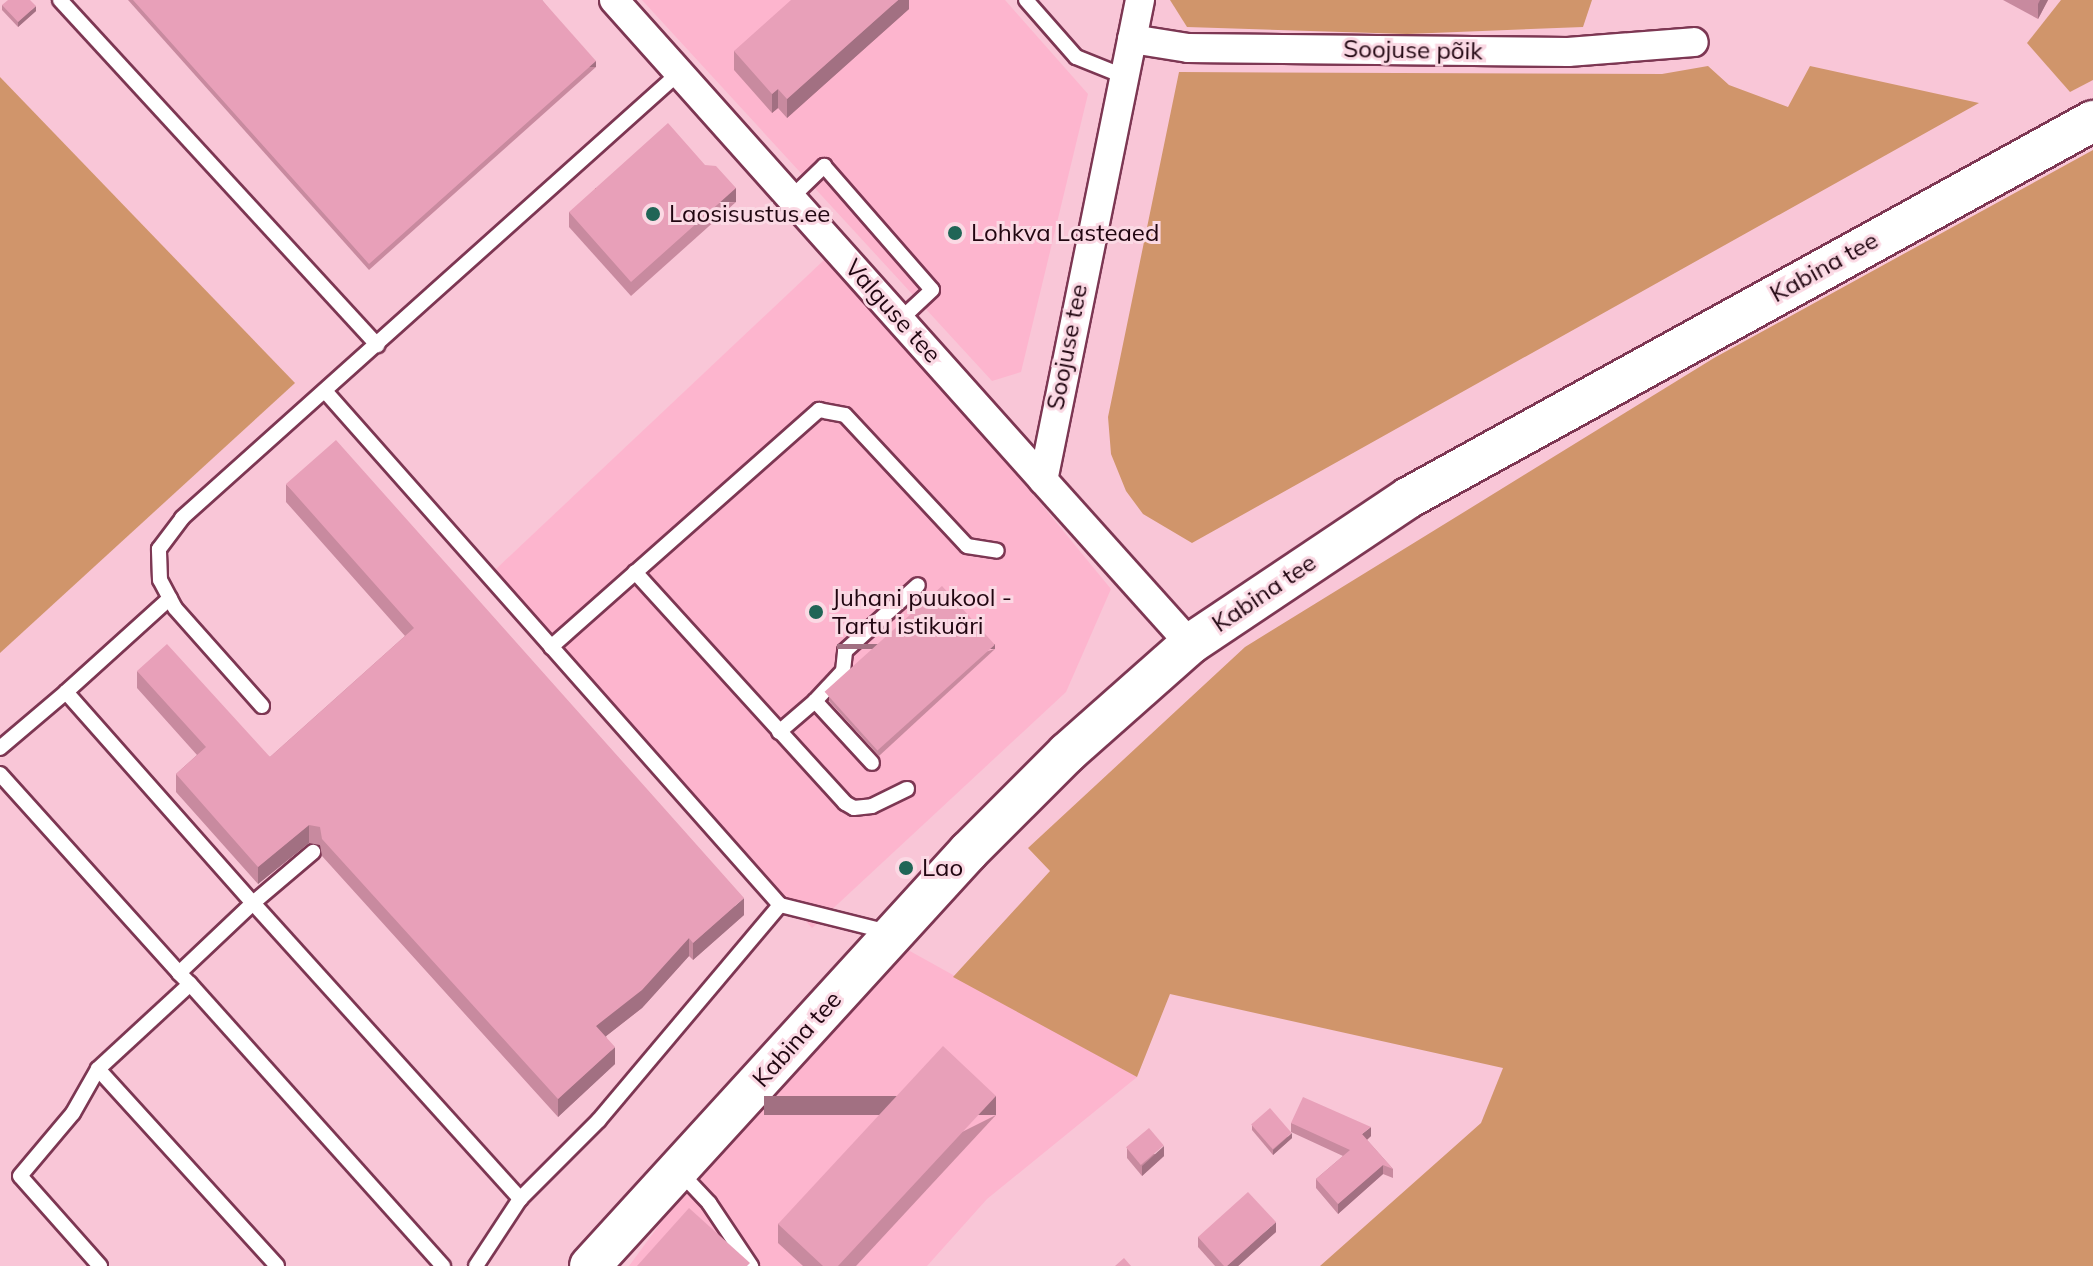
<!DOCTYPE html>
<meta charset="utf-8">
<style>
body{margin:0}
#map{position:relative;width:2093px;height:1266px;overflow:hidden;background:#f9c6d7;font-family:Mulish,sans-serif}
div>[style]{position:absolute}
[style*='--x']{left:calc(var(--x)*1px);top:calc(var(--y)*1px);width:calc(var(--w)*1px);rotate:calc(var(--a)*1deg)}
.built>*{inset:0;background:#fdb5ce}
.green>*{inset:0;background:#d0956b}
.roads{filter:drop-shadow(2px 0 #7d3753) drop-shadow(-2px 0 #7d3753) drop-shadow(0 2px #7d3753) drop-shadow(0 -2px #7d3753)}
.lane>*{height:14px;margin:-7px;padding:0 7px;transform-origin:7px;border-radius:7px;background:#fff}
.street>*{height:28px;margin:-14px;padding:0 14px;transform-origin:14px;border-radius:14px;background:#fff}
.secondary>*{height:40px;margin:-20px;padding:0 20px;transform-origin:20px;border-radius:20px;background:#fff}
.wall>*{inset:0;background:#c88a9f}
.shaded-wall>*{inset:0;background:#a27082;transform-origin:0 0}
.building>*{inset:0;background:#e8a0b9;transform-origin:0 0}
.dots>*{width:22px;height:22px;translate:-50% -50%;box-sizing:border-box;border:4px solid #fbd9e4;border-radius:50%}
span{translate:-50% -50%;white-space:nowrap;text-align:center;line-height:1.15;-webkit-text-stroke:6px #fbd9e4;paint-order:stroke}
.street-label{font-size:24px;color:#210611}
.poi-label{font-size:24px;color:#210611}
.left{translate:0 -50%;text-align:left}
</style>
<div id="map">
<div class="built">
<div style="clip-path:polygon(642px 0,1005px 0,1088px 94px,1021px 372px,992px 381px)"></div>
<div style="clip-path:polygon(824px 260px,1005px 460px,1111px 589px,1066px 692px,812px 928px,495px 570px)"></div>
<div style="clip-path:polygon(908px 950px,1137px 1077px,987px 1199px,927px 1266px,629px 1266px,668px 1213px)"></div>
</div>
<div class="green">
<div style="clip-path:polygon(1170px 0,1592px 0,1583px 27px,1407px 34px,1187px 27px)"></div>
<div style="clip-path:polygon(2061px 0,2093px 0,2093px 80px,2070px 92px,2027px 43px)"></div>
<div style="clip-path:polygon(1708px 66px,1729px 85px,1788px 107px,1810px 66px,1979px 103px,1192px 543px,1143px 514px,1126px 491px,1111px 454px,1108px 417px,1179px 72px,1662px 74px)"></div>
<div style="clip-path:polygon(0 77px,295px 383px,0 653px)"></div>
<div style="clip-path:polygon(2093px 150px,2093px 1266px,1320px 1266px,1481px 1123px,1503px 1068px,1170px 994px,1137px 1077px,953px 977px,1050px 871px,1028px 848px,1245px 647px,1714px 358px)"></div>
</div>
<div class="roads">
<div class="lane">
<div style="--x:60;--y:0;--w:469;--a:47.4"></div>
<div style="--x:1026;--y:0;--w:76;--a:48.7"></div>
<div style="--x:1076;--y:57;--w:51;--a:22"></div>
<div style="--x:792;--y:197;--w:45;--a:-44.1"></div>
<div style="--x:824;--y:166;--w:164;--a:48.9"></div>
<div style="--x:932;--y:290;--w:42;--a:136.9"></div>
<div style="--x:325;--y:391;--w:686;--a:48.48"></div>
<div style="--x:780;--y:905;--w:281;--a:130.1"></div>
<div style="--x:599;--y:1120;--w:112;--a:135"></div>
<div style="--x:635;--y:572;--w:312;--a:47.7"></div>
<div style="--x:845;--y:803;--w:10;--a:29"></div>
<div style="--x:854;--y:808;--w:18;--a:-6"></div>
<div style="--x:872;--y:806;--w:39;--a:-26"></div>
<div style="--x:551;--y:647;--w:358;--a:-41.5"></div>
<div style="--x:819;--y:410;--w:26;--a:11"></div>
<div style="--x:845;--y:415;--w:179;--a:47"></div>
<div style="--x:967;--y:546;--w:30;--a:9"></div>
<div style="--x:66;--y:692;--w:140;--a:-42.1"></div>
<div style="--x:815;--y:701;--w:41;--a:-47"></div>
<div style="--x:843;--y:671;--w:20;--a:-84"></div>
<div style="--x:845;--y:651;--w:98;--a:-42.1"></div>
<div style="--x:262;--y:706;--w:131;--a:-131.6"></div>
<div style="--x:175;--y:608;--w:32;--a:-118"></div>
<div style="--x:160;--y:580;--w:31;--a:-92"></div>
<div style="--x:159;--y:549;--w:39;--a:-53"></div>
<div style="--x:182;--y:518;--w:669;--a:-41.85"></div>
<div style="--x:779;--y:732;--w:48;--a:-40.7"></div>
<div style="--x:815;--y:701;--w:84;--a:47.4"></div>
<div style="--x:0;--y:748;--w:87;--a:-40.3"></div>
<div style="--x:66;--y:692;--w:282;--a:48.5"></div>
<div style="--x:253;--y:903;--w:79;--a:-40.4"></div>
<div style="--x:0;--y:774;--w:268;--a:48"></div>
<div style="--x:780;--y:905;--w:111;--a:14"></div>
<div style="--x:190;--y:984;--w:16;--a:-135"></div>
<div style="--x:179;--y:973;--w:102;--a:-43.4"></div>
<div style="--x:253;--y:903;--w:399;--a:47.9"></div>
<div style="--x:520;--y:1199;--w:80;--a:123.3"></div>
<div style="--x:98;--y:1069;--w:125;--a:-42.7"></div>
<div style="--x:190;--y:984;--w:379;--a:48.1"></div>
<div style="--x:679;--y:1171;--w:44;--a:46.8"></div>
<div style="--x:709;--y:1203;--w:76;--a:56.3"></div>
<div style="--x:100;--y:1266;--w:120;--a:-131.6"></div>
<div style="--x:20;--y:1176;--w:82;--a:-49.9"></div>
<div style="--x:73;--y:1113;--w:51;--a:-60.4"></div>
<div style="--x:98;--y:1069;--w:266;--a:47.7"></div>
</div>
<div class="street">
<div style="--x:614;--y:0;--w:644;--a:48.21"></div>
<div style="--x:1140;--y:0;--w:490;--a:101.4"></div>
<div style="--x:1043;--y:480;--w:220;--a:48.1"></div>
<div style="--x:1132;--y:39;--w:57;--a:9.1"></div>
<div style="--x:1188;--y:48;--w:380;--a:0.6"></div>
<div style="--x:1568;--y:52;--w:126;--a:-4.5"></div>
</div>
<div class="secondary">
<div style="--x:590;--y:1266;--w:562;--a:-47.6"></div>
<div style="--x:969;--y:851;--w:139;--a:-45"></div>
<div style="--x:1067;--y:753;--w:164;--a:-41.5"></div>
<div style="--x:1190;--y:644;--w:262;--a:-33.8"></div>
<div style="--x:1408;--y:498;--w:782;--a:-28.83"></div>
</div>
</div>
<div class="wall">
<div style="clip-path:polygon(128px 0,542px 0,596px 67px,369px 270px)"></div>
<div style="clip-path:polygon(909px 0,909px 9px,787px 118px,778px 108px,772px 113px,734px 70px,734px 51px)"></div>
<div style="clip-path:polygon(2003px 0,2048px 0,2038px 19px)"></div>
<div style="clip-path:polygon(2px 5px,36px 11px,18px 27px,2px 10px)"></div>
<div style="clip-path:polygon(736px 202px,631px 296px,569px 227px,569px 212px)"></div>
<div style="clip-path:polygon(286px 484px,744px 915px,693px 960px,689px 956px,642px 1008px,606px 1036px,615px 1064px,558px 1117px,322px 856px,320px 845px,309px 843px,258px 884px,176px 792px,176px 774px,197px 755px,137px 688px,137px 671px,270px 757px,405px 636px,286px 502px)"></div>
<div style="clip-path:polygon(995px 649px,879px 756px,829px 701px,829px 696px)"></div>
<div style="clip-path:polygon(996px 1115px,856px 1266px,803px 1266px,778px 1243px,778px 1224px)"></div>
<div style="clip-path:polygon(1291px 1123px,1371px 1136px,1367px 1140px,1393px 1169px,1393px 1178px,1383px 1174px,1338px 1214px,1316px 1188px,1316px 1179px,1343px 1156px,1291px 1132px)"></div>
<div style="clip-path:polygon(1252px 1125px,1292px 1138px,1273px 1155px,1252px 1130px)"></div>
<div style="clip-path:polygon(1127px 1148px,1164px 1156px,1142px 1176px,1127px 1158px)"></div>
<div style="clip-path:polygon(1276px 1232px,1238px 1266px,1215px 1266px,1198px 1247px,1198px 1237px)"></div>
</div>
<div class="shaded-wall">
<div style="clip-path:polygon(898px 0,909px 0,909px 9px,787px 118px,787px 99px)"></div>
<div style="clip-path:polygon(2040px 0,2048px 0,2038px 19px,2038px 4px)"></div>
<div style="clip-path:polygon(36px 6px,36px 11px,18px 27px,18px 22px)"></div>
<div style="left:596px;top:61px;width:6px;height:305px;rotate:90deg"></div>
<div style="clip-path:polygon(778px 89px,778px 108px,772px 113px,772px 94px)"></div>
<div style="left:736px;top:188px;width:14px;height:141px;rotate:90deg"></div>
<div style="left:995px;top:644px;width:5px;height:158px;rotate:90deg"></div>
<div style="clip-path:polygon(309px 825px,309px 843px,258px 884px,258px 867px)"></div>
<div style="clip-path:polygon(744px 898px,744px 915px,693px 960px,693px 943px)"></div>
<div style="clip-path:polygon(689px 938px,689px 956px,642px 1008px,596px 1044px,596px 1026px)"></div>
<div style="clip-path:polygon(615px 1047px,615px 1064px,558px 1117px,558px 1099px)"></div>
<div style="left:996px;top:1096px;width:19px;height:232px;rotate:90deg"></div>
<div style="clip-path:polygon(1371px 1127px,1371px 1136px,1362px 1144px,1362px 1134px)"></div>
<div style="clip-path:polygon(1292px 1133px,1292px 1138px,1273px 1155px,1273px 1150px)"></div>
<div style="clip-path:polygon(1164px 1146px,1164px 1156px,1142px 1176px,1142px 1166px)"></div>
<div style="clip-path:polygon(1383px 1165px,1383px 1174px,1338px 1214px,1338px 1204px)"></div>
<div style="clip-path:polygon(1276px 1222px,1276px 1232px,1238px 1266px,1227px 1266px)"></div>
</div>
<div class="building">
<div style="clip-path:polygon(8px 0,30px 0,36px 6px,18px 22px,2px 5px)"></div>
<div style="clip-path:polygon(133px 0,542px 0,596px 61px,369px 264px)"></div>
<div style="clip-path:polygon(791px 0,898px 0,787px 99px,778px 89px,772px 94px,734px 51px)"></div>
<div style="clip-path:polygon(668px 123px,705px 165px,716px 166px,736px 188px,631px 282px,569px 212px)"></div>
<div style="clip-path:polygon(336px 440px,744px 898px,693px 943px,689px 938px,642px 990px,596px 1026px,615px 1047px,558px 1099px,322px 839px,320px 827px,309px 825px,258px 867px,176px 774px,206px 747px,137px 671px,167px 644px,270px 757px,414px 628px,286px 484px)"></div>
<div style="left:942px;top:586px;width:79px;height:158px;rotate:48deg"></div>
<div style="clip-path:polygon(943px 1046px,996px 1096px,838px 1266px,823px 1266px,778px 1224px)"></div>
<div style="clip-path:polygon(1303px 1097px,1371px 1127px,1362px 1134px,1393px 1169px,1383px 1165px,1338px 1204px,1316px 1179px,1350px 1150px,1291px 1123px)"></div>
<div style="left:1270px;top:1108px;width:33px;height:25px;rotate:49deg"></div>
<div style="left:1149px;top:1128px;width:23px;height:30px;rotate:50deg"></div>
<div style="clip-path:polygon(1248px 1192px,1276px 1222px,1227px 1266px,1224px 1266px,1198px 1237px)"></div>
<div style="clip-path:polygon(689px 1208px,750px 1263px,747px 1266px,637px 1266px)"></div>
<div style="clip-path:polygon(1124px 1258px,1131px 1266px,1115px 1266px)"></div>
</div>
<div class="dots">
<div style="left:653px;top:214px;background:#206556"></div>
<div style="left:955px;top:233px;background:#206556"></div>
<div style="left:816px;top:612px;background:#206556"></div>
<div style="left:906px;top:868px;background:#206556"></div>
</div>
<div class="street-label">
<span style="left:1413px;top:50px;rotate:1deg">Soojuse põik</span>
<span style="left:1824px;top:267px;rotate:-29deg">Kabina tee</span>
<span style="left:893px;top:311px;rotate:48deg">Valguse tee</span>
<span style="left:1067px;top:347px;rotate:-79deg">Soojuse tee</span>
<span style="left:1264px;top:593px;rotate:-34deg">Kabina tee</span>
<span style="left:797px;top:1039px;rotate:-48deg">Kabina tee</span>
</div>
<div class="poi-label">
<span class="left" style="left:669px;top:214px">Laosisustus.ee</span>
<span class="left" style="left:971px;top:233px">Lohkva Lasteaed</span>
<span class="left" style="left:832px;top:612px">Juhani puukool -<br>Tartu istikuäri</span>
<span class="left" style="left:922px;top:868px">Lao</span>
</div>
</div>
